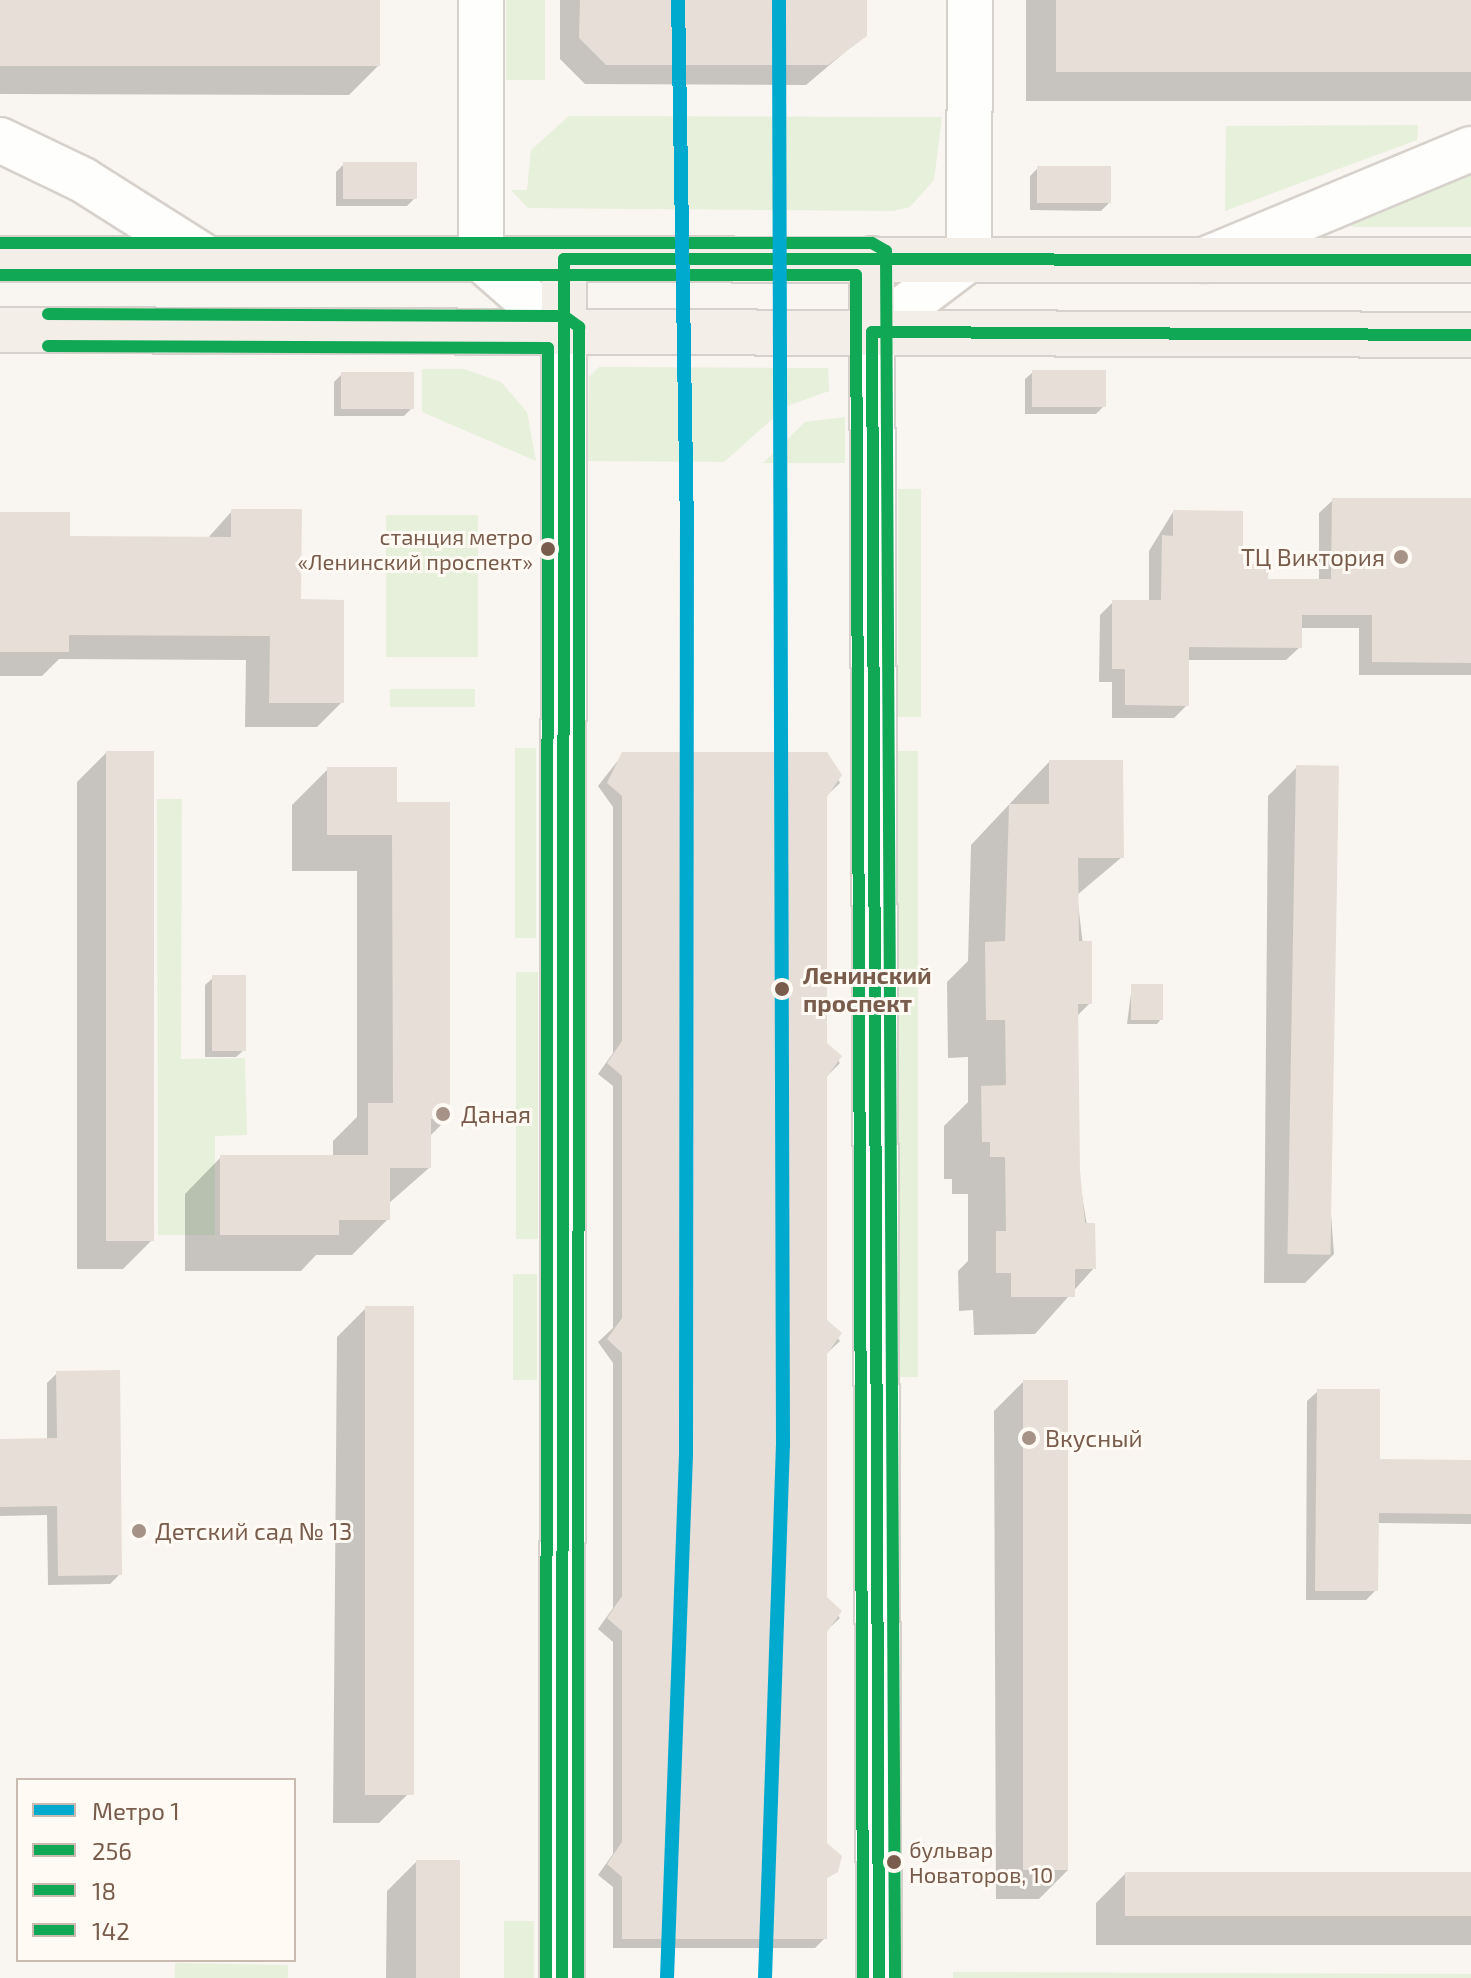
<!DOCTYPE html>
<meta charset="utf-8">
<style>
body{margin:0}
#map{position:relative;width:1471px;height:1978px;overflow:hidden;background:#f9f5f0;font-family:"Exo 2",sans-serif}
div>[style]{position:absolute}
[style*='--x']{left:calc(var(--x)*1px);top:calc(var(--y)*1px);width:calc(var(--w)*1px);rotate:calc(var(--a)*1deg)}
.green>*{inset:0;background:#e7f0db;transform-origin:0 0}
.shadow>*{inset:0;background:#0003;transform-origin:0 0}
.building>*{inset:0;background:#e6ded7;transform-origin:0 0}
.roads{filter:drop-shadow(2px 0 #d7d1cb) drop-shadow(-2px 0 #d7d1cb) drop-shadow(0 2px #d7d1cb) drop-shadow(0 -2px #d7d1cb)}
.minor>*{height:44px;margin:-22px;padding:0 22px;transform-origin:22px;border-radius:22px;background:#fefefd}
.major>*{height:44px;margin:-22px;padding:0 22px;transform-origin:22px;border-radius:22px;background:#f3eee8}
.bus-1>*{height:12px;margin:-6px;padding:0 6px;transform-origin:6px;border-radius:6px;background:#10a855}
.bus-2>*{height:12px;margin:-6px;padding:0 6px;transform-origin:6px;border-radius:6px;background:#10a855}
.bus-3>*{height:12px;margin:-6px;padding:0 6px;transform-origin:6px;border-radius:6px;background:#10a855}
.metro-1>*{height:14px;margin:-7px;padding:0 7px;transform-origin:7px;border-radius:7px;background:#00a9ce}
.dots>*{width:22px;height:22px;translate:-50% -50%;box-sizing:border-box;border:4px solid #fffaf3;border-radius:50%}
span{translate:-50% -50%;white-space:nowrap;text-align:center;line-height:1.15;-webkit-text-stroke:6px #fffaf3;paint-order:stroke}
.bus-label{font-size:22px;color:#7a5c4d}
.right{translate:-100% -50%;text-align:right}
.left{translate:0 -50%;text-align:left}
.poi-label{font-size:24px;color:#7a5c4d}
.stop-label{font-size:24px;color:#7a5c4d;font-weight:700}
.legend{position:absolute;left:16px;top:1778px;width:280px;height:184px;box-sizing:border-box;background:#fffaf3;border:2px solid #cabbb1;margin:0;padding:10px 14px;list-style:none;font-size:24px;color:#7a5c4d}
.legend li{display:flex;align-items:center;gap:16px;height:40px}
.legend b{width:40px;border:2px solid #cabbb1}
</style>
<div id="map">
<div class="green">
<div style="left:506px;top:0;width:39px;height:80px"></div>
<div style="clip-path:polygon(569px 116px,942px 117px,934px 180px,910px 207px,893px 211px,528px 208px,511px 190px,527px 190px,531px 150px)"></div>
<div style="clip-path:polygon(1418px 125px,1417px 140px,1225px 211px,1226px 126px)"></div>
<div style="clip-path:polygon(1471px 165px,1471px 227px,1352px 227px,1341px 215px)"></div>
<div style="clip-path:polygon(599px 367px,828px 368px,829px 391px,787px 406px,724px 462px,588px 461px,589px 377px)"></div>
<div style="clip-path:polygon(422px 369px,464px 369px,501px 382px,527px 412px,536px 461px,422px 412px)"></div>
<div style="clip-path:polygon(845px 417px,845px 463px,763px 463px,805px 422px)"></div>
<div style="left:898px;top:489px;width:23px;height:228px"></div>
<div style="left:386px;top:515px;width:92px;height:142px"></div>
<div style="left:390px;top:689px;width:85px;height:18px"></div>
<div style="left:515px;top:748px;width:21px;height:190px"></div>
<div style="left:895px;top:751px;width:23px;height:626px"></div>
<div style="clip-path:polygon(157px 799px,182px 799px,181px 1059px,245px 1058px,247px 1135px,215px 1136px,215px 1235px,158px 1235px)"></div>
<div style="left:516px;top:972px;width:22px;height:267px"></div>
<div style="left:513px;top:1274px;width:24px;height:106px"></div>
<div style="left:504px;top:1921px;width:30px;height:57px"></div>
<div style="left:175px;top:1963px;width:113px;height:15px;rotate:1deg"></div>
<div style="clip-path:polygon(953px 1972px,1471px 1974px,1471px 1978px,953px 1978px)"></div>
</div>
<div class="shadow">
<div style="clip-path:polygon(0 0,378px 0,378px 66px,349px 95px,0 94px)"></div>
<div style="clip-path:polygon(560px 0,865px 0,865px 35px,806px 85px,585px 84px,560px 59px)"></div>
<div style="left:1026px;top:0;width:445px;height:101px"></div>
<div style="clip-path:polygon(344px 164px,415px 198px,407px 206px,336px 206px,336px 172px)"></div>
<div style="clip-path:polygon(1038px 168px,1109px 203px,1101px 211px,1030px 210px,1030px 176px)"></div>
<div style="clip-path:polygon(1033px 372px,1104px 406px,1096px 414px,1025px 414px,1025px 379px)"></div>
<div style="clip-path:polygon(342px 374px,412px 408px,404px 416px,334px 416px,334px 382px)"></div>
<div style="clip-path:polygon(1333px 500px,1471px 500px,1471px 675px,1359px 675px,1359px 628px,1300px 628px,1300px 647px,1286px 660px,1187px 660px,1187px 705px,1174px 718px,1112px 718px,1112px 682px,1099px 682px,1100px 615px,1113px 602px,1149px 602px,1149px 551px,1173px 512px,1266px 581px,1319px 581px,1319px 513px)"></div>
<div style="clip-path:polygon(232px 511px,299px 601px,342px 702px,317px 727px,245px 727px,246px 660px,59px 659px,42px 676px,0 676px,0 514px,68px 538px,207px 539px)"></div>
<div style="clip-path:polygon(106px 753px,152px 1240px,123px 1269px,77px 1269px,77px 782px)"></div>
<div style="clip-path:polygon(623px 754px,826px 754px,840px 783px,825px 797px,825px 1043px,840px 1063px,825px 1078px,825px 1321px,840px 1341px,825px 1355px,825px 1597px,840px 1618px,825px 1632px,825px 1938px,815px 1948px,613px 1948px,613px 1887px,598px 1875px,613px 1854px,613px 1642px,598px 1629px,613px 1608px,613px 1363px,598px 1342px,613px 1328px,613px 1086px,598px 1074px,613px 1053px,613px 807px,598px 786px)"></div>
<div style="clip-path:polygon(1049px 762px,1122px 857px,1077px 895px,1090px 1003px,1076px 1017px,1078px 1171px,1094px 1268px,1035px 1334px,974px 1335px,973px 1310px,959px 1311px,958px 1271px,968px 1261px,968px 1194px,952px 1194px,952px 1179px,944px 1179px,944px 1126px,968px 1102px,968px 1057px,948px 1058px,947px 982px,968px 961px,971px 845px)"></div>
<div style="clip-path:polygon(1297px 767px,1334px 1254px,1305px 1283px,1264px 1283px,1268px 796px)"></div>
<div style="clip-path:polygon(328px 769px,395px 804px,448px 1118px,429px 1137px,429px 1168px,388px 1204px,388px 1219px,352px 1255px,316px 1255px,301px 1271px,185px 1271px,185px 1194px,221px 1157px,333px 1157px,333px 1141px,357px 1117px,357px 871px,292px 871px,292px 805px)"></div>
<div style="clip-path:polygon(213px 978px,244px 1050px,236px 1057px,205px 1057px,205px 985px)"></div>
<div style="clip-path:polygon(1132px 986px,1161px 1019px,1157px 1024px,1127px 1024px)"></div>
<div style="clip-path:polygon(366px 1308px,408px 1794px,379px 1823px,333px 1823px,337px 1337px)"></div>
<div style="clip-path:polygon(57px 1373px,120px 1574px,110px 1584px,48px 1585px,47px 1515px,0 1516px,0 1441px,47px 1441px,47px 1383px)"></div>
<div style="clip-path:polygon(1023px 1382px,1068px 1870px,1039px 1899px,996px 1899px,994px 1411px)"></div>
<div style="clip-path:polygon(1318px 1391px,1378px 1461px,1471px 1462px,1471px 1524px,1377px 1523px,1376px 1590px,1366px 1600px,1306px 1600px,1307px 1401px)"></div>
<div style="clip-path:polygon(416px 1862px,457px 1978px,386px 1978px,387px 1891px)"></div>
<div style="clip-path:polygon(1125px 1874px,1471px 1874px,1471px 1945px,1096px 1945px,1096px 1903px)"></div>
</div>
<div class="building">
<div style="left:0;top:0;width:380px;height:66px"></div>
<div style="clip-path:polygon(580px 0,867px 0,867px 36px,828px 65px,606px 65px,579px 38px)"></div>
<div style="left:1056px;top:0;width:415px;height:72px"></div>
<div style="left:343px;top:162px;width:74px;height:37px"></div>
<div style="left:1037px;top:166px;width:74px;height:37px"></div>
<div style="left:1032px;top:370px;width:74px;height:37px"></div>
<div style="left:341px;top:372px;width:73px;height:37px"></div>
<div style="clip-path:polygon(1332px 498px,1471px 498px,1471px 663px,1372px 662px,1372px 615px,1302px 615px,1302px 648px,1189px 647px,1189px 706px,1125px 705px,1125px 669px,1112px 669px,1112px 600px,1161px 600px,1162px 535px,1173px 536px,1173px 510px,1243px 511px,1243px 564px,1269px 564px,1268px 579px,1331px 579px)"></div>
<div style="clip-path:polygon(231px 509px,302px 509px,301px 599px,344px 600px,344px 703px,269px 703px,270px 636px,69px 635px,69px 652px,0 652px,0 512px,70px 512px,70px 536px,231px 537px)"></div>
<div style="left:106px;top:751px;width:48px;height:490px"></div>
<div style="clip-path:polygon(622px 752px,827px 752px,842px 775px,827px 797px,827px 1043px,842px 1056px,827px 1077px,827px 1320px,842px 1333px,827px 1354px,827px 1597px,842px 1611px,827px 1632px,827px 1843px,842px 1856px,838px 1872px,827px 1878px,827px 1939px,622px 1939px,622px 1877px,607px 1864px,622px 1842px,622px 1631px,607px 1618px,622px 1596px,622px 1353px,607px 1339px,622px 1318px,622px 1076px,607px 1063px,622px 1041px,622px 796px,607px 783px)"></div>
<div style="clip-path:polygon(1049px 760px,1123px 760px,1124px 858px,1078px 858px,1079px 941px,1092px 941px,1092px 1004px,1078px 1004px,1080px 1171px,1085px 1223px,1095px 1223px,1096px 1269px,1075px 1269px,1075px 1297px,1011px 1297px,1011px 1273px,996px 1273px,996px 1231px,1006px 1231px,1005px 1157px,990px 1157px,990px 1142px,982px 1142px,981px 1086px,1006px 1085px,1005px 1020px,986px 1020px,985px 942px,1005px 941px,1009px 804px,1049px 804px)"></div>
<div style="left:1296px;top:765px;width:43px;height:489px;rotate:1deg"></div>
<div style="clip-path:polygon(327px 767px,397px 767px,397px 802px,450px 802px,450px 1119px,431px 1119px,431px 1168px,390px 1168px,390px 1220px,339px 1220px,339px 1235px,220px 1235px,220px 1155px,368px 1155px,368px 1103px,393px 1103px,392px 835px,327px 835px)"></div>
<div style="left:246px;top:975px;width:76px;height:34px;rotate:90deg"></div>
<div style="left:1131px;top:984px;width:32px;height:36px"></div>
<div style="left:365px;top:1306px;width:49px;height:489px"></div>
<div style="clip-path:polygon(120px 1370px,122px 1575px,58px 1576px,57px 1506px,0 1507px,0 1439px,57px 1438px,56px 1371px)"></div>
<div style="left:1023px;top:1380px;width:45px;height:490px"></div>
<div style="clip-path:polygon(1317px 1389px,1380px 1389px,1380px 1459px,1471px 1460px,1471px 1514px,1379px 1513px,1378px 1591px,1315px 1591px)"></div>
<div style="left:416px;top:1860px;width:44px;height:118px"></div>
<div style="left:1125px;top:1872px;width:346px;height:44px"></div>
</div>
<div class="roads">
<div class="minor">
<div style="--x:481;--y:0;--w:259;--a:90"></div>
<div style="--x:481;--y:259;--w:111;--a:41.3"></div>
<div style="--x:564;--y:332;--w:1646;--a:90.07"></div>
<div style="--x:0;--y:140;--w:92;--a:25.7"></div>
<div style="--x:83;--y:180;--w:148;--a:32.3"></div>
<div style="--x:1204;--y:260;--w:289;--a:-22.6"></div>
<div style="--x:879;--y:1978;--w:1646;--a:-90.24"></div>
<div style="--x:872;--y:332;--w:121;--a:-37"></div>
<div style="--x:969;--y:259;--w:259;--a:-89.8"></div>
</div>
<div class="major">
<div style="--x:0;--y:259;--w:1471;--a:0.04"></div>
<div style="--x:564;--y:259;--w:73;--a:90"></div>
<div style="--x:872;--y:259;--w:73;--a:90"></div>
<div style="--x:0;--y:330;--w:1471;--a:0.19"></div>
</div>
</div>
<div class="bus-1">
<div style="--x:562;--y:1978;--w:1719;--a:-89.93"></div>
<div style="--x:564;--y:259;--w:907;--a:0.06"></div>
<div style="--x:879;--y:1978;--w:1646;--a:-90.24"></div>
<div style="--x:872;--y:332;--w:599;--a:0.29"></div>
</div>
<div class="bus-2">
<div style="--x:0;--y:275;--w:856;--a:0"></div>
<div style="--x:856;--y:275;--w:1703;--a:89.76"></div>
<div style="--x:48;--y:346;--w:500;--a:0.23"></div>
<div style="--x:548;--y:348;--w:1630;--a:90.07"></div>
</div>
<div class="bus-3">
<div style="--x:0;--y:243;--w:872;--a:0"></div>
<div style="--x:872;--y:243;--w:16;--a:30"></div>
<div style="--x:886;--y:251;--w:1727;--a:89.7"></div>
<div style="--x:48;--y:314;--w:516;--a:0.22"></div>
<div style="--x:564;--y:316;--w:19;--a:36"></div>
<div style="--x:579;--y:327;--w:1651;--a:90.03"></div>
</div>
<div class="metro-1">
<div style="--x:667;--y:1978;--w:524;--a:-87.92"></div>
<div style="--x:686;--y:1454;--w:925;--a:-89.94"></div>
<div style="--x:687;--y:529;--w:529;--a:-90.97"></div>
<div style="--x:765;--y:1978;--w:533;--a:-88.07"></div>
<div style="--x:783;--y:1445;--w:1445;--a:-90.16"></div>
</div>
<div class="dots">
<div style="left:548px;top:549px;background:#7a5c4d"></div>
<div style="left:1401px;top:557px;background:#a69286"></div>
<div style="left:782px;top:989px;background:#7a5c4d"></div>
<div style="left:443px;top:1114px;background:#a69286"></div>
<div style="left:1029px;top:1438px;background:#a69286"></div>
<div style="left:139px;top:1531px;background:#a69286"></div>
<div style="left:894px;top:1862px;background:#7a5c4d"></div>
</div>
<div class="bus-label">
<span class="right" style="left:533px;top:549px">станция метро<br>«Ленинский проспект»</span>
<span class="left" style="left:909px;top:1862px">бульвар<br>Новаторов, 10</span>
</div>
<div class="poi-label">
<span class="right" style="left:1385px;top:557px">ТЦ Виктория</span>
<span class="left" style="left:461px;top:1114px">Даная</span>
<span class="left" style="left:1045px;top:1438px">Вкусный</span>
<span class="left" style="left:155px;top:1531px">Детский сад № 13</span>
</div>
<div class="stop-label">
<span class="left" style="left:803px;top:989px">Ленинский<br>проспект</span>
</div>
<ul class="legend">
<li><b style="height:10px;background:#00a9ce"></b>Метро 1</li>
<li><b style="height:10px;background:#10a855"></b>256</li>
<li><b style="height:10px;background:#10a855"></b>18</li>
<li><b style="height:10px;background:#10a855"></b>142</li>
</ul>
</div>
